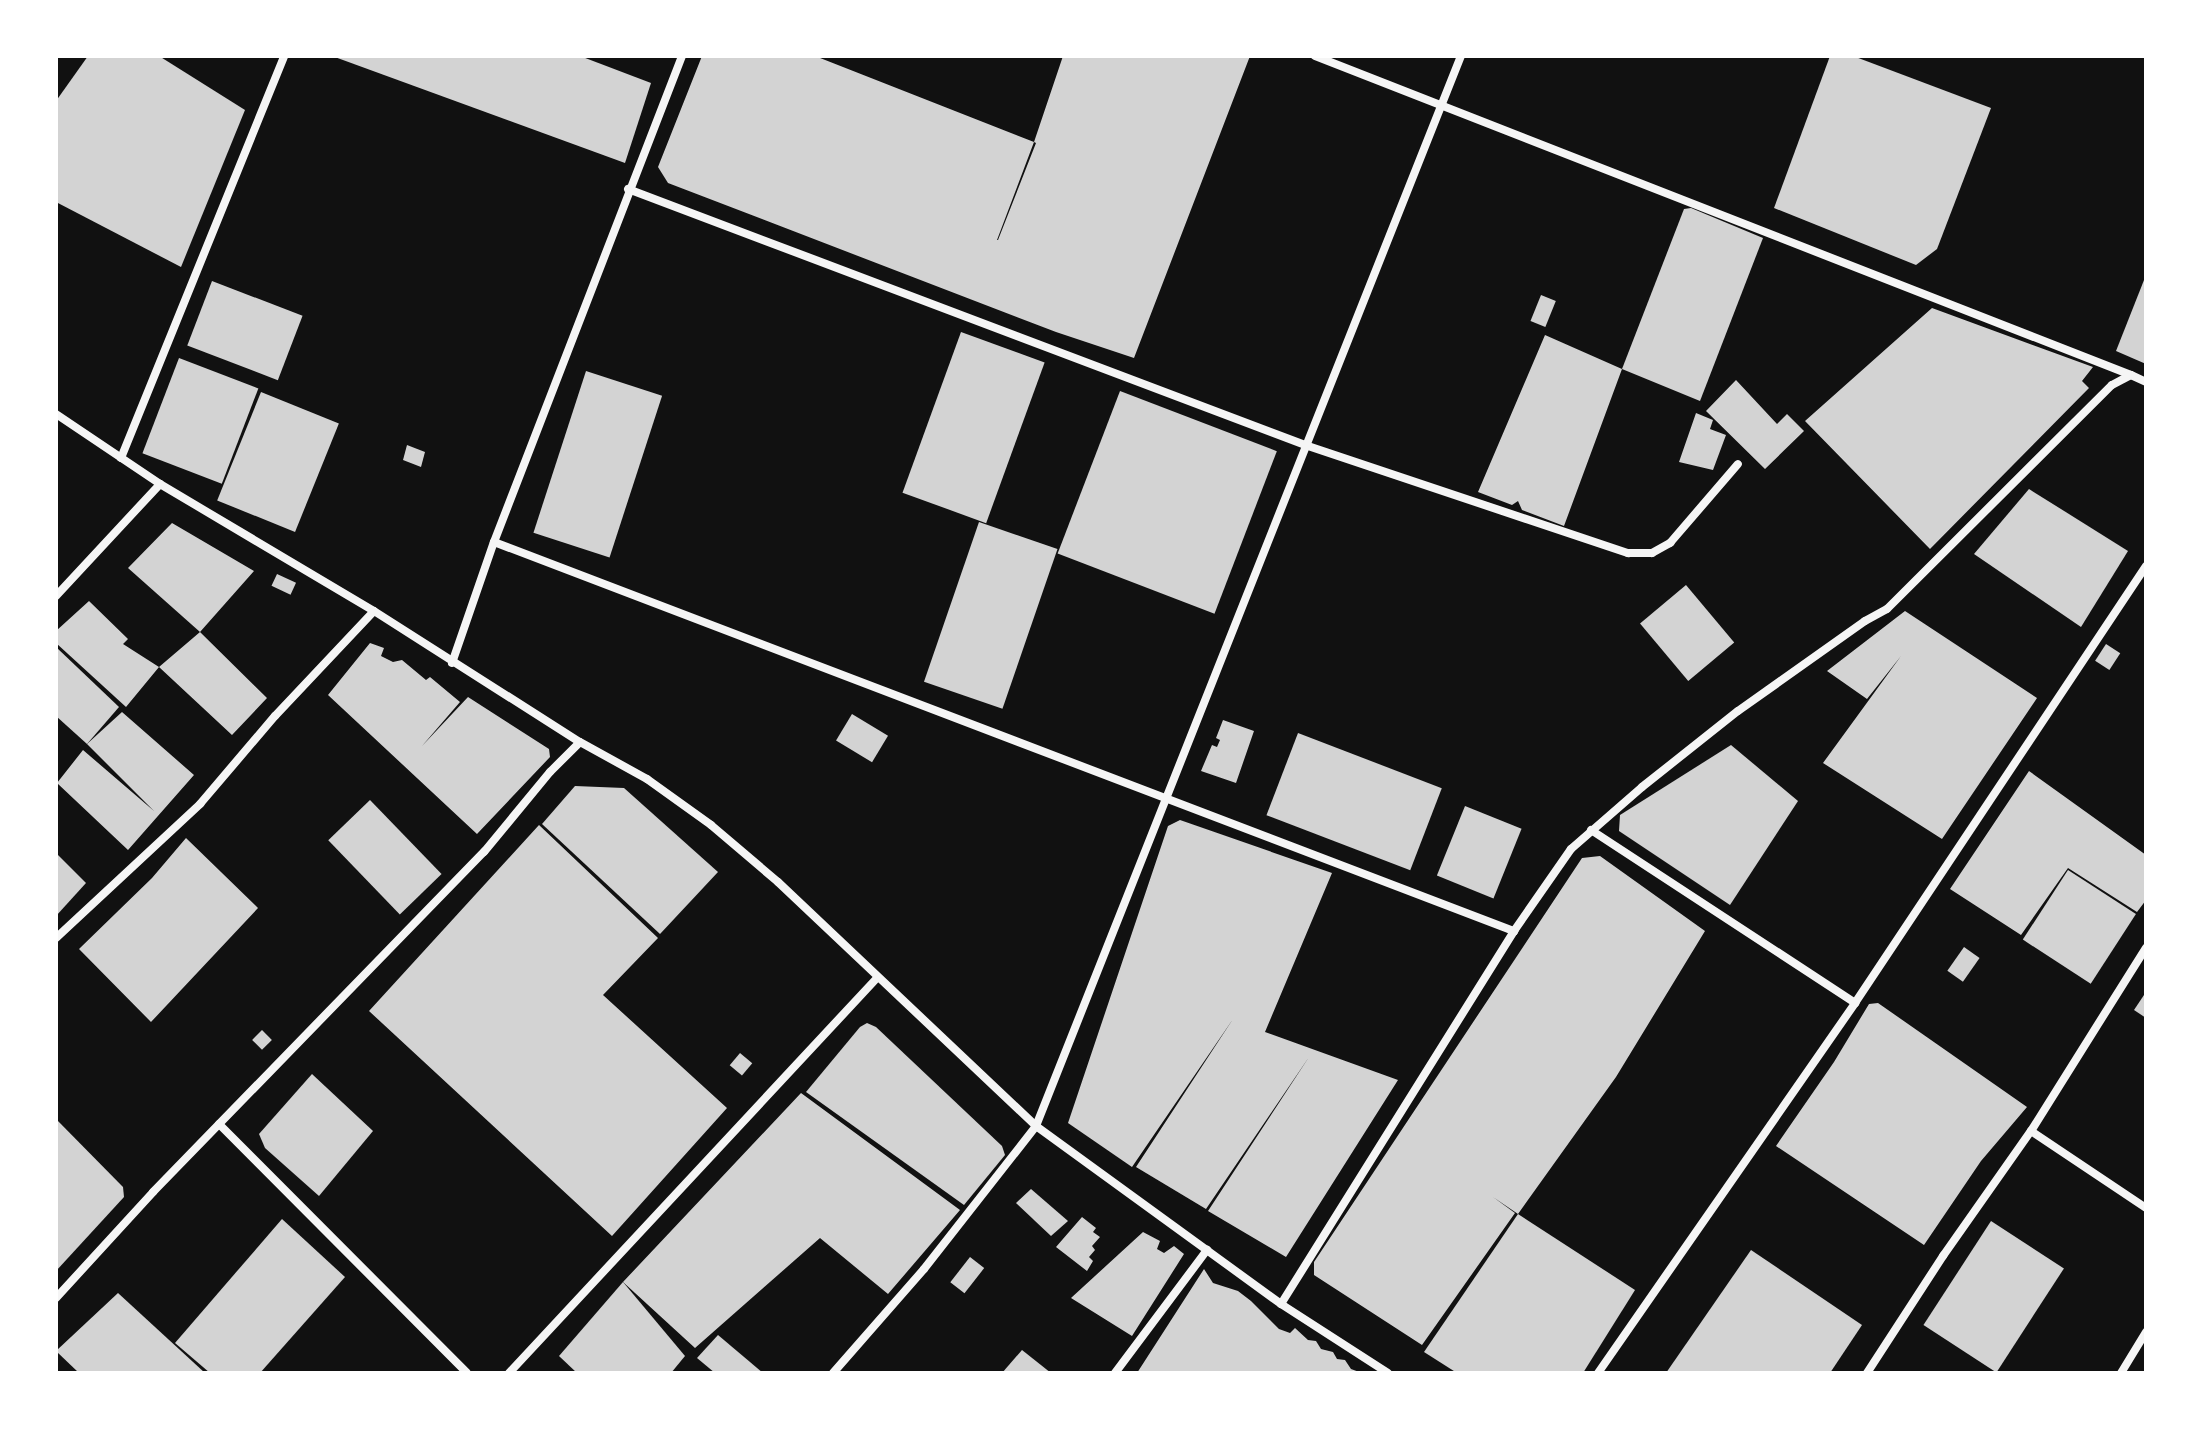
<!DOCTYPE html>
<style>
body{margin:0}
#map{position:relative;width:2202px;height:1429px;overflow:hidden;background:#111;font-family:Arial,sans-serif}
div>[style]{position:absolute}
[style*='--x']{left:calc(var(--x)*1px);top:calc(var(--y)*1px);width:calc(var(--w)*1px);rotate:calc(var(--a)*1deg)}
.building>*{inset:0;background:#d3d3d3;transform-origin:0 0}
.minor>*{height:8px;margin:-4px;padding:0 4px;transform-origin:4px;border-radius:4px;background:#f5f5f5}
span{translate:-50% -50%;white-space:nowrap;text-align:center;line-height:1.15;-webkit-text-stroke:6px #fff;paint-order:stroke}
.frame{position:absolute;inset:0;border:58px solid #fff;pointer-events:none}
</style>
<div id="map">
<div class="building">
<div style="clip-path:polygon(88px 56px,159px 56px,245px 110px,181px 267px,56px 202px,56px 101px)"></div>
<div style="clip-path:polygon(332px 56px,580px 56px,651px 83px,625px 163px)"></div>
<div style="clip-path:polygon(evenodd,702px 56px,815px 56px,1034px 142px,1063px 56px,1250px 56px,1134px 358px,1056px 332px,668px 183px,658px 167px,702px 56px,1034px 142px,1036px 143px,998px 240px,997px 240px,1034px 142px)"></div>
<div style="clip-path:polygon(1830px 56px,1853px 56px,1991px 108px,1937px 249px,1916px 265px,1774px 208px)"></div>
<div style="clip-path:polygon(1691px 208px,1763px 238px,1700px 401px,1622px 369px,1684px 209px)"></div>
<div style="clip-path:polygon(2146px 275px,2146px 364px,2116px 351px)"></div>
<div style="left:212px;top:281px;width:97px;height:69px;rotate:21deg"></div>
<div style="left:1541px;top:295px;width:16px;height:28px;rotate:22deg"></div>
<div style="clip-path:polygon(1932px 308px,2093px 367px,2082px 381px,2089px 388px,1930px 549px,1805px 421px)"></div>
<div style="left:961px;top:332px;width:89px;height:171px;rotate:20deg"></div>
<div style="clip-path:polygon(1545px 335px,1622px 369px,1564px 526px,1522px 510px,1518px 501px,1512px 505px,1478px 492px)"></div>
<div style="left:179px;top:358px;width:85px;height:102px;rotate:21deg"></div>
<div style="left:586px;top:371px;width:80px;height:170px;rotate:18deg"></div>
<div style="clip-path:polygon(1736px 380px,1777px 424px,1787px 414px,1804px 431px,1765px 469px,1706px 411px)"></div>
<div style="left:1120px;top:391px;width:168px;height:174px;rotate:21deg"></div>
<div style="left:261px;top:392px;width:84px;height:117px;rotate:22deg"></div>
<div style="clip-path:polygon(1696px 413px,1713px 420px,1710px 429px,1726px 435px,1713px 470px,1679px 462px)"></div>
<div style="clip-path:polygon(407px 445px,425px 452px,421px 467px,403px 460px)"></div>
<div style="clip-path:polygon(2029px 489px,2128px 551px,2081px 627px,1974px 554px)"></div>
<div style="left:979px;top:522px;width:83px;height:169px;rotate:19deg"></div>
<div style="clip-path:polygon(172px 523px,254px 571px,200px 632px,267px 698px,232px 735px,159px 667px,200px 632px,128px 568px)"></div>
<div style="left:277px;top:574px;width:21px;height:13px;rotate:25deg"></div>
<div style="left:1686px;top:585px;width:75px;height:60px;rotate:50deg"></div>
<div style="clip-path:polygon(89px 601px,128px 639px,123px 644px,159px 667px,126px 707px,56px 643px,56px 631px)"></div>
<div style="clip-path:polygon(1905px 611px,2037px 698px,1942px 839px,1823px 763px,1901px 656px,1867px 699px,1827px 671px)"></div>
<div style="clip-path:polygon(370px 643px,384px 648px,381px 656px,393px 662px,402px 660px,426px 680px,430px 677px,460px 702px,422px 746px,468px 697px,549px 749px,550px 757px,477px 834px,328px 695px)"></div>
<div style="left:2106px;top:644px;width:17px;height:20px;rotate:33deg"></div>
<div style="clip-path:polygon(56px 647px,119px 707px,87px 744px,56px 716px)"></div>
<div style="clip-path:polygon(122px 712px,194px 775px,128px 850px,57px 783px,83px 750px,154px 811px,87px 744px)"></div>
<div style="left:852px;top:714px;width:42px;height:31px;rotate:31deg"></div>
<div style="clip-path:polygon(1223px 720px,1254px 731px,1236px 783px,1201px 771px,1212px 745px,1217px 747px,1220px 740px,1216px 738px)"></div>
<div style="left:1298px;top:733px;width:154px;height:88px;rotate:21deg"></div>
<div style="clip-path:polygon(1731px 745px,1798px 801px,1730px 905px,1619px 831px,1620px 815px)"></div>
<div style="clip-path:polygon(2029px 771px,2146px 855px,2146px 900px,2137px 912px,2068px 868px,2021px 935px,1950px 889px)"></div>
<div style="clip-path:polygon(575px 786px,624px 788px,718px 872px,660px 934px,542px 824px)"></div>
<div style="left:370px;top:800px;width:103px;height:58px;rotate:46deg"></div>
<div style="left:1465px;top:806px;width:61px;height:75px;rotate:22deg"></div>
<div style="clip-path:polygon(1180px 820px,1332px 873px,1265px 1032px,1398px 1080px,1286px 1257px,1208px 1211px,1309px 1057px,1206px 1209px,1136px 1167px,1233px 1019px,1132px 1167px,1068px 1123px,1168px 826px)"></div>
<div style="clip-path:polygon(539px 825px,658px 938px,603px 995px,727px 1108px,612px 1236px,369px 1011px)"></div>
<div style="clip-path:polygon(186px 838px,258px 908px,151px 1022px,79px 949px,152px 878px)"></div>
<div style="clip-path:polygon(56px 853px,86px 883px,56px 916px)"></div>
<div style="clip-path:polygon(1600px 856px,1705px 931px,1616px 1077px,1518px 1214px,1493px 1197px,1515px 1213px,1422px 1345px,1314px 1275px,1314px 1262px,1582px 858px)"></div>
<div style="left:2068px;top:870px;width:81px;height:83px;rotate:33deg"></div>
<div style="left:1964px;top:947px;width:19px;height:29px;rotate:35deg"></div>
<div style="clip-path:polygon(2146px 992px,2146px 1018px,2134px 1010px)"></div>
<div style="clip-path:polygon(1878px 1003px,2027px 1107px,1981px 1161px,1924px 1245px,1776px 1146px,1834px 1062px,1869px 1004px)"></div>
<div style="clip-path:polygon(867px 1023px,876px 1027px,1002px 1146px,1005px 1155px,964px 1205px,806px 1092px,860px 1027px)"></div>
<div style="left:262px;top:1030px;width:14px;height:14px;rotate:45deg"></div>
<div style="left:740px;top:1053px;width:16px;height:16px;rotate:40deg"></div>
<div style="clip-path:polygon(312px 1074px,373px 1131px,319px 1196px,265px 1148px,259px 1134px)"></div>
<div style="clip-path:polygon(801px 1093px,960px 1210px,888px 1294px,820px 1238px,695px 1348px,623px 1282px)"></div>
<div style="clip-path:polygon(56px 1119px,123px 1187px,124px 1197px,56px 1271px)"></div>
<div style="clip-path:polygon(1031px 1189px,1068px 1221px,1051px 1236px,1016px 1203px)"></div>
<div style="clip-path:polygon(1518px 1214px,1635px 1290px,1583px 1373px,1457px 1373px,1424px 1352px)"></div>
<div style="clip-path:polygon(1082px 1217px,1096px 1228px,1093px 1232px,1100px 1237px,1092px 1246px,1095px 1250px,1089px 1257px,1093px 1261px,1087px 1271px,1056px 1247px)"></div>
<div style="clip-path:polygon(282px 1219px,345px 1277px,260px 1373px,210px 1373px,175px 1343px)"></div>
<div style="left:1991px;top:1221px;width:87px;height:124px;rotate:33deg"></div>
<div style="clip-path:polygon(1143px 1232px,1160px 1241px,1157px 1249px,1164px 1253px,1174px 1246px,1184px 1254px,1132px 1336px,1071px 1298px)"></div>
<div style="clip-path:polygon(1751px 1250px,1862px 1325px,1830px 1373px,1666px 1373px)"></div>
<div style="left:970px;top:1257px;width:18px;height:32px;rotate:38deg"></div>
<div style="clip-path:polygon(1204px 1269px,1213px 1283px,1238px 1291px,1251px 1301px,1279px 1329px,1290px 1333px,1295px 1328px,1308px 1340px,1316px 1341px,1321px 1349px,1333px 1352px,1337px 1359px,1345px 1360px,1351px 1369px,1362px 1373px,1137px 1373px)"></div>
<div style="clip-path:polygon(623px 1282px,685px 1356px,671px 1373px,577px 1373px,559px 1356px)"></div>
<div style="clip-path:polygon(118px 1293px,205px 1373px,79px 1373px,56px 1351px)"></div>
<div style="clip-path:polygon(718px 1335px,763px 1373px,715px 1373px,697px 1358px)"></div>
<div style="clip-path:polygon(1022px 1350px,1051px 1373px,1002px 1373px)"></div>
</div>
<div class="minor">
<div style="--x:628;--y:189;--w:724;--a:20.71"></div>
<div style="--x:1305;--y:445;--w:341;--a:18.5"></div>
<div style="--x:1628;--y:553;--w:24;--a:0"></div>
<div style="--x:1652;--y:553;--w:21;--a:-29"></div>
<div style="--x:1670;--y:543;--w:104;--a:-49.3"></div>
<div style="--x:2131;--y:375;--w:17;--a:25"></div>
<div style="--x:56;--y:414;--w:125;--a:33.9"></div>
<div style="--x:160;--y:484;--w:249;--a:30.7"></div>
<div style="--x:374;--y:611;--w:244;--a:32.5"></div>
<div style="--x:580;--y:742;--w:77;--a:28.9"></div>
<div style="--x:647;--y:779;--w:79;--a:35.7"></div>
<div style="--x:711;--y:825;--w:88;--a:40.4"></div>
<div style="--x:778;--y:882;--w:355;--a:43.4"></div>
<div style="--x:1036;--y:1126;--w:303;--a:36"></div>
<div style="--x:1281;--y:1304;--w:127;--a:32.8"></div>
<div style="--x:121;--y:458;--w:434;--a:-67.9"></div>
<div style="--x:494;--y:542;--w:1092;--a:20.88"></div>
<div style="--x:56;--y:596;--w:153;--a:-47.1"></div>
<div style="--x:452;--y:663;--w:128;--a:-70.9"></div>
<div style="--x:494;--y:542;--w:521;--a:-68.85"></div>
<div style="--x:1591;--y:830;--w:316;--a:33.2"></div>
<div style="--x:56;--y:938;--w:197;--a:-42.9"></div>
<div style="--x:200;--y:804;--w:116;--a:-49.6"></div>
<div style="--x:275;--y:716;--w:144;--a:-46.7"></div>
<div style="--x:219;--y:1124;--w:351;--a:45.1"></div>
<div style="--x:2031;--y:1131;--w:138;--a:33.8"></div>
<div style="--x:56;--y:1298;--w:144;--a:-47.5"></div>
<div style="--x:153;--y:1192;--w:475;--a:-45.8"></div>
<div style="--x:484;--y:852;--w:104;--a:-50.5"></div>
<div style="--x:550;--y:772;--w:42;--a:-45"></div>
<div style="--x:1281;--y:1304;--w:440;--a:-58"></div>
<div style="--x:1514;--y:931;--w:100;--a:-55.2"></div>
<div style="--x:1571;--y:849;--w:94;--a:-41.1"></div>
<div style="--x:1642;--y:787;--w:122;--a:-38.4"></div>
<div style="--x:1738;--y:711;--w:156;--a:-35.3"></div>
<div style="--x:1865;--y:621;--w:25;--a:-29"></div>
<div style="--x:1887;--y:609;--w:317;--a:-44.9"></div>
<div style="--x:2112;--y:385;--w:21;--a:-28"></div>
<div style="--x:2131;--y:375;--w:876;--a:-158.65"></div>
<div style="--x:509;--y:1373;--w:540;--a:-47.03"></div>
<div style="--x:833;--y:1373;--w:138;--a:-48.8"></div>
<div style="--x:924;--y:1269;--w:182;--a:-51.9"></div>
<div style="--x:1036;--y:1126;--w:1151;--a:-68.34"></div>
<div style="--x:1115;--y:1373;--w:154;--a:-53.2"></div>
<div style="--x:1598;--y:1373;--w:450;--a:-55.2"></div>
<div style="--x:1855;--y:1003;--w:525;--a:-56.34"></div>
<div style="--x:1867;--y:1373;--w:140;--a:-57"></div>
<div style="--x:1943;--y:1256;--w:153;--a:-54.9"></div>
<div style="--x:2031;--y:1131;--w:216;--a:-57.9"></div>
<div style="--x:2121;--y:1373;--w:48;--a:-58.6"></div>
</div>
<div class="frame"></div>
</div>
